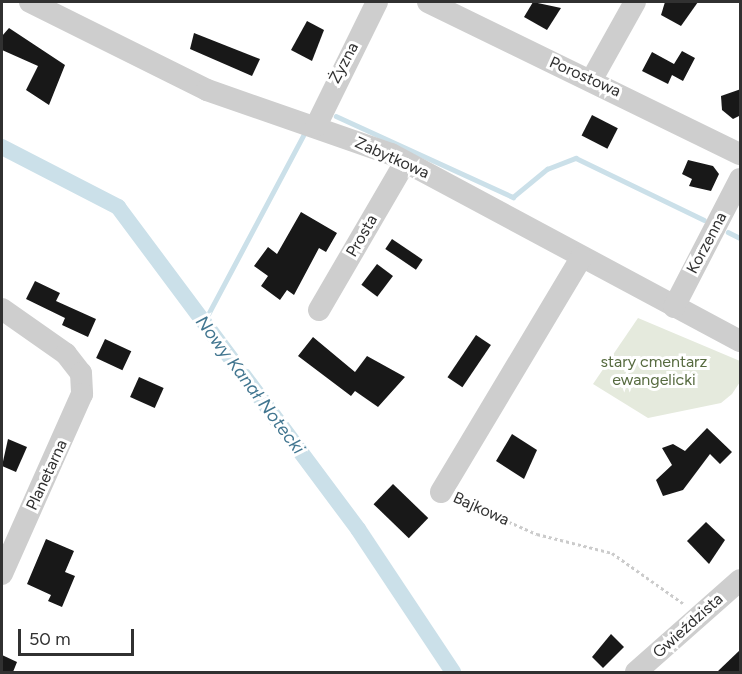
<!DOCTYPE html>
<meta charset="utf-8">
<style>
body{margin:0}
#map{position:relative;width:742px;height:674px;overflow:hidden;background:#fff;font-family:Figtree,sans-serif}
div>[style]{position:absolute}
[style*='--x']{left:calc(var(--x)*1px);top:calc(var(--y)*1px);width:calc(var(--w)*1px);rotate:calc(var(--a)*1deg)}
.green>*{inset:0;background:#e5eadd}
.stream>*{height:4.5px;margin:-2.25px;padding:0 2.25px;transform-origin:2.25px;border-radius:2.25px;background:#cbe0e9}
.canal>*{height:16px;margin:-8px;padding:0 8px;transform-origin:8px;border-radius:8px;background:#cbe0e9}
.building>*{inset:0;background:#181818;transform-origin:0 0}
.path>*{height:3px;margin-top:-1.5px;transform-origin:0;background:repeating-linear-gradient(90deg,#cbcbcb 0 3px,transparent 0 6px)}
.minor>*{height:22px;margin:-11px;padding:0 11px;transform-origin:11px;border-radius:11px;background:#cecece}
span{translate:-50% -50%;white-space:nowrap;text-align:center;line-height:1.15;-webkit-text-stroke:6px #fff;paint-order:stroke}
.street-label{font-size:16px;color:#313131}
.park-label{font-size:16px;color:#576b40}
.water-label{font-size:18px;color:#427690;font-style:italic}
.frame{position:absolute;inset:0;border:3px solid #313131;pointer-events:none}
.scale{position:absolute;left:18px;top:629px;width:116px;height:27px;box-sizing:border-box;border:3px solid #313131;border-top:0;padding-left:8px;font-size:18px;line-height:21px;white-space:nowrap;color:#313131;-webkit-text-stroke:4px #fff;paint-order:stroke}
</style>
<div id="map">
<div class="green">
<div style="clip-path:polygon(638px 318px,740px 361px,740px 382px,732px 394px,721px 403px,648px 418px,593px 384px)"></div>
</div>
<div class="stream">
<div style="--x:336;--y:116;--w:195;--a:24.6"></div>
<div style="--x:513;--y:197;--w:44;--a:-39.5"></div>
<div style="--x:547;--y:169;--w:31;--a:-21"></div>
<div style="--x:576;--y:158;--w:142;--a:25.8"></div>
<div style="--x:728;--y:232;--w:13;--a:27"></div>
<div style="--x:204;--y:322;--w:211;--a:-62"></div>
</div>
<div class="canal">
<div style="--x:2;--y:147;--w:131;--a:27.3"></div>
<div style="--x:118;--y:207;--w:402;--a:53.3"></div>
<div style="--x:358;--y:529;--w:172;--a:56.4"></div>
</div>
<div class="building">
<div style="clip-path:polygon(533px 2px,561px 8px,547px 30px,524px 17px)"></div>
<div style="clip-path:polygon(665px 2px,698px 2px,681px 26px,661px 15px)"></div>
<div style="clip-path:polygon(307px 21px,324px 30px,312px 61px,291px 50px)"></div>
<div style="clip-path:polygon(9px 28px,65px 65px,49px 105px,26px 90px,38px 66px,2px 50px,2px 36px)"></div>
<div style="clip-path:polygon(194px 33px,260px 59px,252px 76px,190px 49px)"></div>
<div style="clip-path:polygon(682px 51px,695px 58px,683px 81px,672px 75px,668px 84px,642px 71px,652px 52px,674px 64px)"></div>
<div style="clip-path:polygon(741px 89px,741px 115px,733px 119px,722px 110px,721px 96px)"></div>
<div style="left:592px;top:115px;width:29px;height:23px;rotate:27deg"></div>
<div style="clip-path:polygon(688px 160px,713px 166px,719px 174px,711px 191px,689px 186px,692px 179px,682px 174px)"></div>
<div style="clip-path:polygon(301px 212px,337px 233px,326px 252px,319px 248px,294px 295px,287px 290px,280px 300px,261px 286px,268px 276px,254px 266px,268px 247px,277px 254px)"></div>
<div style="left:392px;top:239px;width:37px;height:12px;rotate:34deg"></div>
<div style="left:377px;top:264px;width:20px;height:26px;rotate:37deg"></div>
<div style="clip-path:polygon(35px 281px,60px 293px,56px 301px,96px 319px,88px 337px,62px 325px,65px 318px,26px 299px)"></div>
<div style="left:476px;top:335px;width:18px;height:51px;rotate:34deg"></div>
<div style="clip-path:polygon(313px 337px,355px 372px,367px 356px,405px 377px,378px 407px,355px 391px,351px 396px,298px 356px)"></div>
<div style="left:105px;top:339px;width:29px;height:21px;rotate:25deg"></div>
<div style="left:139px;top:377px;width:27px;height:22px;rotate:24deg"></div>
<div style="clip-path:polygon(707px 428px,732px 452px,720px 464px,710px 454px,683px 490px,663px 496px,656px 480px,672px 465px,662px 448px,673px 444px,685px 451px)"></div>
<div style="clip-path:polygon(512px 434px,537px 450px,524px 479px,496px 461px)"></div>
<div style="clip-path:polygon(8px 439px,27px 447px,16px 472px,2px 466px)"></div>
<div style="left:393px;top:484px;width:49px;height:28px;rotate:44deg"></div>
<div style="clip-path:polygon(706px 522px,725px 540px,709px 564px,687px 541px)"></div>
<div style="clip-path:polygon(46px 539px,74px 551px,65px 572px,75px 576px,62px 607px,48px 601px,51px 595px,27px 584px)"></div>
<div style="clip-path:polygon(611px 634px,624px 647px,603px 668px,592px 657px)"></div>
<div style="clip-path:polygon(741px 649px,741px 672px,717px 672px)"></div>
<div style="clip-path:polygon(2px 655px,17px 662px,13px 672px,2px 672px)"></div>
</div>
<div class="path">
<div style="--x:459;--y:500;--w:85;--a:23.6"></div>
<div style="--x:537;--y:534;--w:77;--a:14.2"></div>
<div style="--x:612;--y:553;--w:88;--a:35.3"></div>
</div>
<div class="minor">
<div style="--x:30;--y:2;--w:198;--a:26.4"></div>
<div style="--x:207;--y:90;--w:195;--a:19.2"></div>
<div style="--x:391;--y:154;--w:396;--a:28.2"></div>
<div style="--x:428;--y:2;--w:347;--a:26"></div>
<div style="--x:592;--y:79;--w:88;--a:-60.8"></div>
<div style="--x:316;--y:126;--w:138;--a:-63.8"></div>
<div style="--x:674;--y:307;--w:144;--a:-62.7"></div>
<div style="--x:2;--y:309;--w:78;--a:35.1"></div>
<div style="--x:66;--y:354;--w:24;--a:52"></div>
<div style="--x:81;--y:373;--w:21;--a:87"></div>
<div style="--x:82;--y:394;--w:197;--a:114"></div>
<div style="--x:319;--y:310;--w:171;--a:-59.8"></div>
<div style="--x:441;--y:492;--w:273;--a:-59.1"></div>
<div style="--x:636;--y:672;--w:139;--a:-41.5"></div>
</div>
<div class="street-label">
<span style="left:344px;top:63px;rotate:-62deg">Żyzna</span>
<span style="left:585px;top:77px;rotate:24deg">Porostowa</span>
<span style="left:392px;top:158px;rotate:24deg">Zabytkowa</span>
<span style="left:362px;top:236px;rotate:-60deg">Prosta</span>
<span style="left:707px;top:243px;rotate:-62deg">Korzenna</span>
<span style="left:47px;top:475px;rotate:-65deg">Planetarna</span>
<span style="left:481px;top:509px;rotate:24deg">Bajkowa</span>
<span style="left:688px;top:626px;rotate:-42deg">Gwieździsta</span>
</div>
<div class="park-label">
<span style="left:654px;top:371px">stary cmentarz<br>ewangelicki</span>
</div>
<div class="water-label">
<span style="left:250px;top:385px;rotate:53deg">Nowy Kanał Notecki</span>
</div>
<div class="frame"></div>
<div class="scale">50 m</div>
</div>
